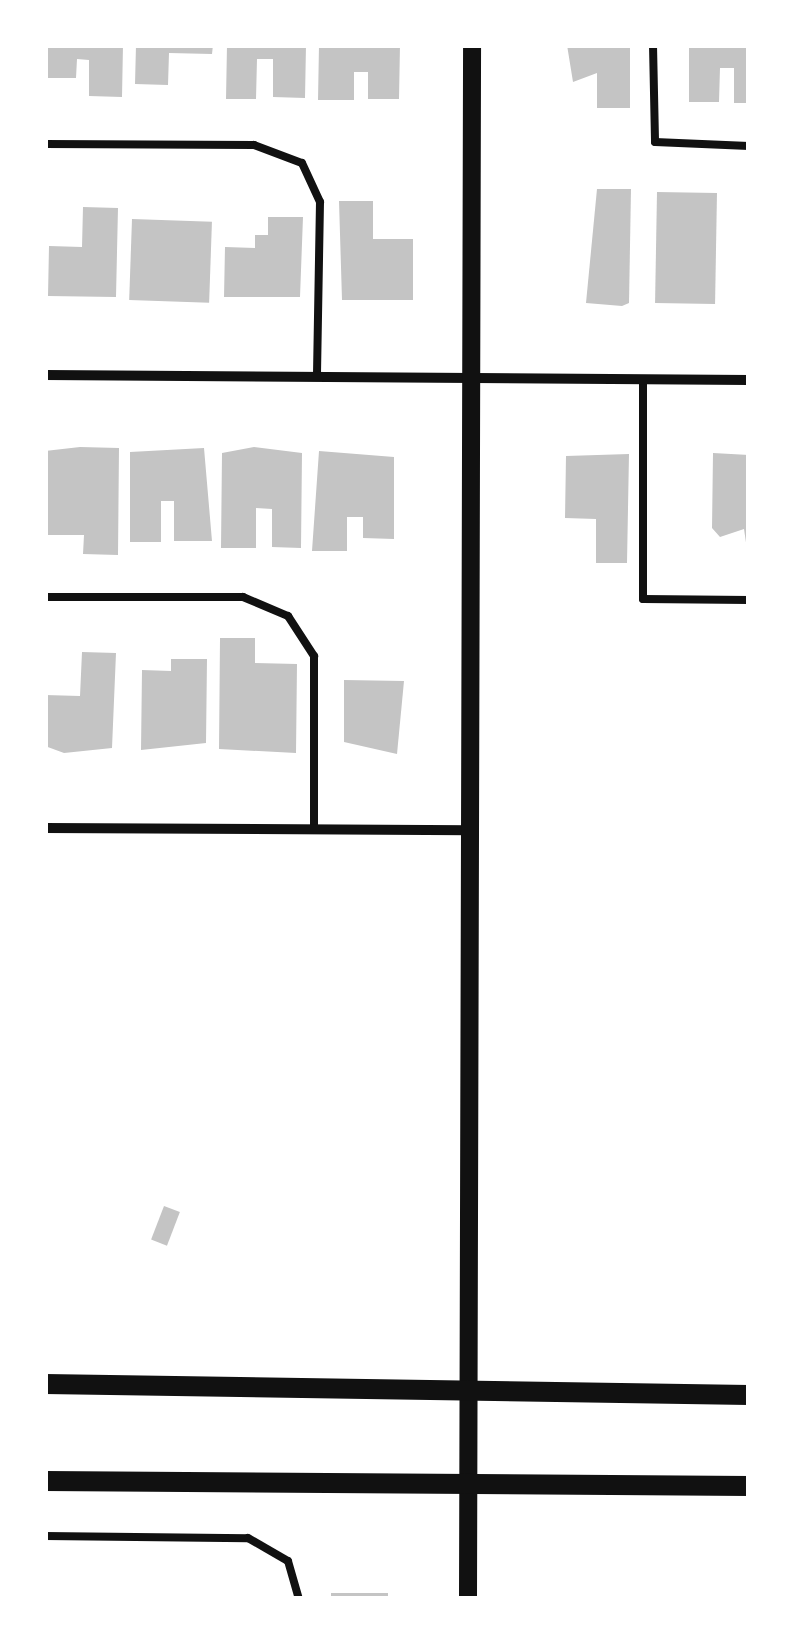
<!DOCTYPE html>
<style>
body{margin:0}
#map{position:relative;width:794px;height:1644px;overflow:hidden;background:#fff;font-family:Arial,sans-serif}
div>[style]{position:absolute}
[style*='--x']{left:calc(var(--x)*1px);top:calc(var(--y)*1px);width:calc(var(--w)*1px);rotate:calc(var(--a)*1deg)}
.building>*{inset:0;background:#c4c4c4;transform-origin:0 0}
.service>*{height:8px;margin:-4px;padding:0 4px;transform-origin:4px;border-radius:4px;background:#111}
.minor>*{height:10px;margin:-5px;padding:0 5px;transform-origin:5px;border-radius:5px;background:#111}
.tertiary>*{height:18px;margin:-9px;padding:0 9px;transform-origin:9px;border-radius:9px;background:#111}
.secondary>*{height:20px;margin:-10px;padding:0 10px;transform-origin:10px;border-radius:10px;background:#111}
span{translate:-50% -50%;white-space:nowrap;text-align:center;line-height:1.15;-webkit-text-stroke:9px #fff;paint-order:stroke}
.frame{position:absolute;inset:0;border:48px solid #fff;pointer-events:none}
</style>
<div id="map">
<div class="building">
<div style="clip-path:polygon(47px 45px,123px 45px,122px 97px,89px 96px,89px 60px,77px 59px,76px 78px,47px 78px)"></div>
<div style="clip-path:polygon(136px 45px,213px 45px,212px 54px,169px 53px,168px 85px,135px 84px)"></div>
<div style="clip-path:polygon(227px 45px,306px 45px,305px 98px,273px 97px,273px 59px,257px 59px,256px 99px,226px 99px)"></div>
<div style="clip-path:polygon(319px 45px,400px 45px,399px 99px,368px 99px,368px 72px,354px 72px,354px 100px,318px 100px)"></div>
<div style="clip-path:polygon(567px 45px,630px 45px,630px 108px,597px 108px,597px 73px,573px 82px)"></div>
<div style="clip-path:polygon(689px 45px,749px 45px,749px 103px,734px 103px,734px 68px,720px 68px,719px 102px,689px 102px)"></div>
<div style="clip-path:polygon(597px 189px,631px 189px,629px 303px,622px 306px,586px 303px)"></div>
<div style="left:657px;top:192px;width:60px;height:111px;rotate:1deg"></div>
<div style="clip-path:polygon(339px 201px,373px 201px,373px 239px,413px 239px,413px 300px,342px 300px)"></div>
<div style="clip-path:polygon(83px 207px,118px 208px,116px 297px,48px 296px,49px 246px,82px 247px)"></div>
<div style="clip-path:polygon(268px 217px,303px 217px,300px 297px,224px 297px,225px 247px,255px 248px,255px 235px,268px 235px)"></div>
<div style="left:132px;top:219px;width:80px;height:81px;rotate:2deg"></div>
<div style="clip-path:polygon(80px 447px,119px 448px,118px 555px,83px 554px,84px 535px,45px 535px,45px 451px)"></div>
<div style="clip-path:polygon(254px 447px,302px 453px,301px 548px,272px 547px,272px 509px,256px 508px,256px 548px,221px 548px,222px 453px)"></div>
<div style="clip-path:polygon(204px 448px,212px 541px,174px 541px,174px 501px,161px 501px,161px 542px,130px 542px,130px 452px)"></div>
<div style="clip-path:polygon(319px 451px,394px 457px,394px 539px,363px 538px,363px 517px,347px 517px,347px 551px,312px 551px)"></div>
<div style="clip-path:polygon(713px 453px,749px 455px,749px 563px,744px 529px,720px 537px,712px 528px)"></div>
<div style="clip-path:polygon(629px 454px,627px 563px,596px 563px,596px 519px,565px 518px,566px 456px)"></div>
<div style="clip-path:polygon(220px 638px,255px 638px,255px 663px,297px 664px,296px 753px,219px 749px)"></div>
<div style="clip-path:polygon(82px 652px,116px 653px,112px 748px,64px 753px,45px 746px,45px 695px,80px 696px)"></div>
<div style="clip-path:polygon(171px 659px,207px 659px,206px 743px,141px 750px,142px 670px,171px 671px)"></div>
<div style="clip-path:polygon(344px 680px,404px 681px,397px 754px,344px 742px)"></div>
<div style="left:164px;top:1206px;width:17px;height:36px;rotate:21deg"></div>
<div style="left:331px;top:1593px;width:57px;height:6px"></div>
</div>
<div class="service">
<div style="--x:653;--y:45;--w:97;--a:88.8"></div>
<div style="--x:655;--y:142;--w:94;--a:2.4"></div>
<div style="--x:45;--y:144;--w:209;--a:0.3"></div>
<div style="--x:254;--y:145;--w:51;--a:20.6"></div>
<div style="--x:302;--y:163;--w:43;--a:65.2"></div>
<div style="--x:320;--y:202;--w:173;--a:91"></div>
<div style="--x:643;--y:381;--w:218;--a:90"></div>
<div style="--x:643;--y:599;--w:106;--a:0.5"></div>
<div style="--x:45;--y:597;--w:198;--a:0"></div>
<div style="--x:243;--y:597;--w:49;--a:22.9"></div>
<div style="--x:288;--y:616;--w:48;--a:57"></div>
<div style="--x:314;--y:656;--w:174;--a:90"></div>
<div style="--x:45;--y:1536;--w:203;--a:0.6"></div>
<div style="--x:248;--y:1538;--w:46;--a:29.9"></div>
<div style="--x:288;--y:1561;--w:40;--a:74"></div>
</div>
<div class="minor">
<div style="--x:45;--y:375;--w:704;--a:0.41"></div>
<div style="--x:45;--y:828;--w:425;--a:0.3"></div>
</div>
<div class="tertiary">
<div style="--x:468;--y:1599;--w:1554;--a:-89.85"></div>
</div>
<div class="secondary">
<div style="--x:45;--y:1384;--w:704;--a:0.9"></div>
<div style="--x:45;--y:1481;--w:704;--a:0.41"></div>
</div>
<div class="frame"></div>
</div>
